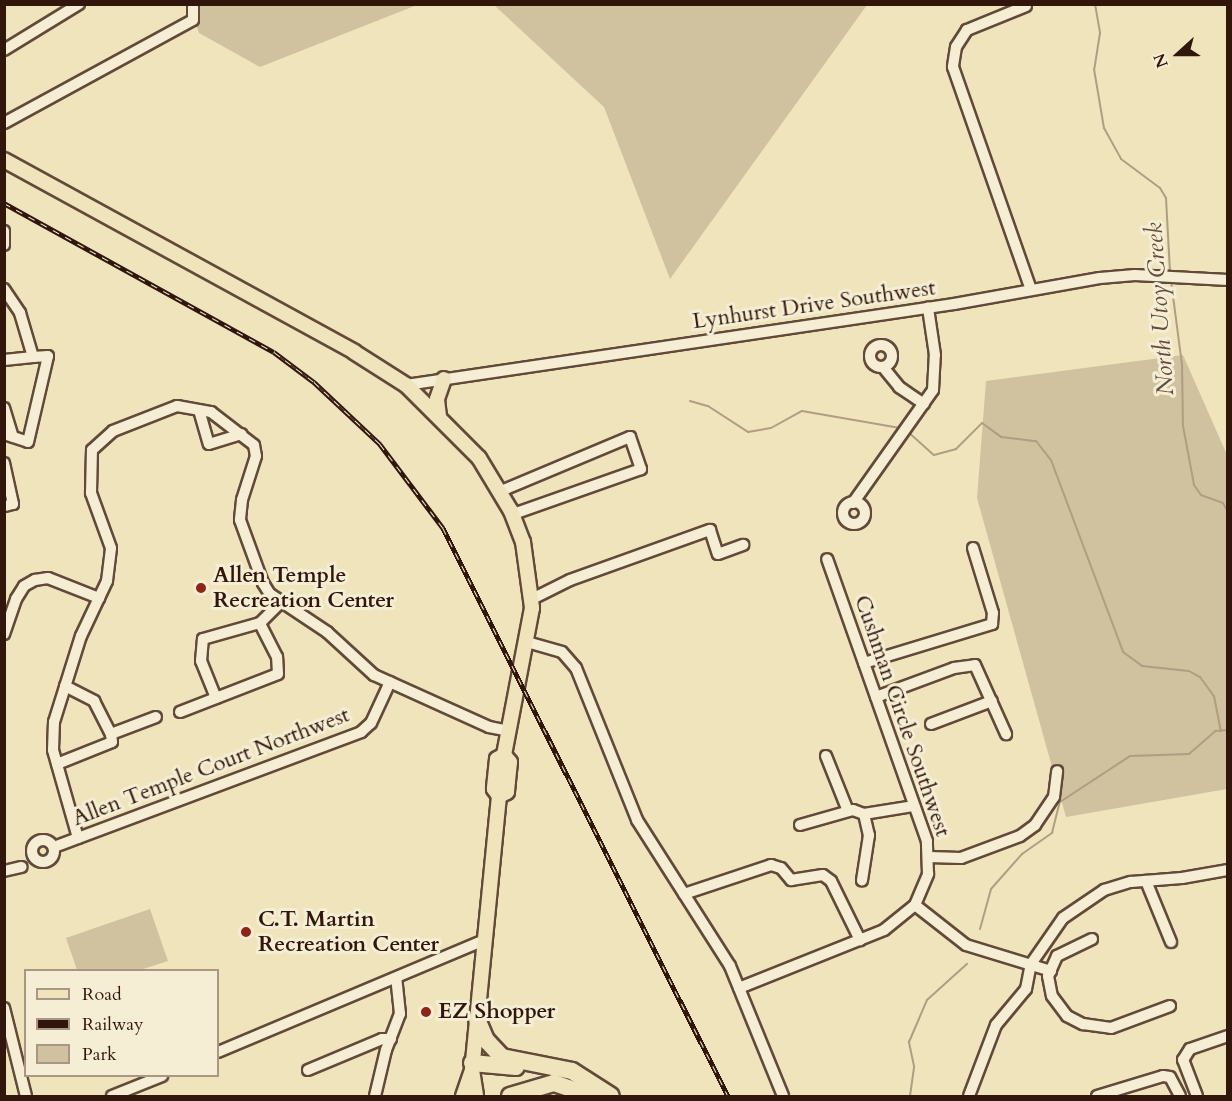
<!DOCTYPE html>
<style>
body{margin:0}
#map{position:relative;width:1232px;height:1101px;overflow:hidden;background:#f0e4bd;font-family:Cardo,serif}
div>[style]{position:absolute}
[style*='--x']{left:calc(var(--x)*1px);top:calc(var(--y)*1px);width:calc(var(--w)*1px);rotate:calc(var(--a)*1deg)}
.green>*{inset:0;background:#d0c19f}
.stream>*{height:2px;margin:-1px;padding:0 1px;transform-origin:1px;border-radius:1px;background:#af9e81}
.roads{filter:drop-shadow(2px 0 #614a38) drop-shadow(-2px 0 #614a38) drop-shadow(0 2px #614a38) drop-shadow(0 -2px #614a38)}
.minor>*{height:10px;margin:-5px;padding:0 5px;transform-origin:5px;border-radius:5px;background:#f5edd4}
.minor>.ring{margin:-5px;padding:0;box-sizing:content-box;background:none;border:10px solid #f5edd4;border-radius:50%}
.major>*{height:14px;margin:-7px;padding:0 7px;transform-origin:7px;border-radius:7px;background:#f0e4bd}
.highway>*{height:16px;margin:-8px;padding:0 8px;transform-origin:8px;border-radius:8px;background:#f0e4bd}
.rail>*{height:4.5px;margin-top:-2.25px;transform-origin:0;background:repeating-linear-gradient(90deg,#f5edd4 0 7px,#31160c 0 14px);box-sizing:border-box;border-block:2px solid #31160c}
.dots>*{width:16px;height:16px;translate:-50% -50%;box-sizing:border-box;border:3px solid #f5edd4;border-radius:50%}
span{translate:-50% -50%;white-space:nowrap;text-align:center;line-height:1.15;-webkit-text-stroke:6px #f5edd4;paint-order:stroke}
.street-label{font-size:22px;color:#31160c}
.poi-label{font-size:22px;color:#31160c;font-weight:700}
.left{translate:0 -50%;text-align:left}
.water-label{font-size:24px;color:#634c3b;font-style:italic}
.frame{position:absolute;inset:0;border:6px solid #31160c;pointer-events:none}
.legend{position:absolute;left:24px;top:969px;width:195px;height:108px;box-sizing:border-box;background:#f5edd4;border:2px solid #a79784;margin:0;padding:8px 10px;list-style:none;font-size:18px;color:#31160c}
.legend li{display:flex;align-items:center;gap:12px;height:30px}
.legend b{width:30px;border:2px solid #a79784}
.north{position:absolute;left:1148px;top:24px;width:60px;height:60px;-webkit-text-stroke:4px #f5edd4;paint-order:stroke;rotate:249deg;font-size:16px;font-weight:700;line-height:24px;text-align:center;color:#31160c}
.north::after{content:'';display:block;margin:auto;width:21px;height:27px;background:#31160c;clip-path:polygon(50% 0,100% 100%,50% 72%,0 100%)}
</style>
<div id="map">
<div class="green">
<div style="clip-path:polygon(189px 5px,417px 5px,260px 67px,199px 33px)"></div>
<div style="clip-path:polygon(494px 5px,867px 5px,670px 279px,604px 107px)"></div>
<div style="clip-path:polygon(1183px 355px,1227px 455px,1227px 789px,1066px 817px,977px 498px,986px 381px)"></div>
<div style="clip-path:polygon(150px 909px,168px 961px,140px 970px,77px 970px,66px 938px)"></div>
</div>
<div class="stream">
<div style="--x:1095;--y:4;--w:29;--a:80"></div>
<div style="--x:1100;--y:33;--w:36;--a:99"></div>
<div style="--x:1094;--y:69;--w:60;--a:80.4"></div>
<div style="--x:1104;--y:128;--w:35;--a:61"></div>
<div style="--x:1121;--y:159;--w:49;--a:36.6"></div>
<div style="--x:1160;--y:188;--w:12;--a:59"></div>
<div style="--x:1166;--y:198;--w:74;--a:86.9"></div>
<div style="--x:1171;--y:281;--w:85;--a:82.5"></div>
<div style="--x:1182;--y:365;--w:61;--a:89.1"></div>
<div style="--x:1183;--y:426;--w:60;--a:79.4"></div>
<div style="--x:1194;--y:485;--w:12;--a:55"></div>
<div style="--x:1201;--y:495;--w:23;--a:20"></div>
<div style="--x:1223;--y:503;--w:10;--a:61"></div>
<div style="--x:690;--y:401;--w:19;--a:16"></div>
<div style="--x:708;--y:406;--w:48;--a:33"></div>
<div style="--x:748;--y:432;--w:23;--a:-10"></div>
<div style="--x:771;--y:428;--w:35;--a:-29"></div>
<div style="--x:802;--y:411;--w:98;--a:9.9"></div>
<div style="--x:907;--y:431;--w:36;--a:42"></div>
<div style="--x:934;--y:455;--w:23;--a:-15"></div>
<div style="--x:956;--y:449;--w:37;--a:-45"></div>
<div style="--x:982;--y:423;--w:24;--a:36"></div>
<div style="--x:1001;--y:437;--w:35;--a:7"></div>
<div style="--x:1036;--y:441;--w:24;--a:52"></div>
<div style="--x:1051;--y:460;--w:205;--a:69.4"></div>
<div style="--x:1123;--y:652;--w:24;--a:36"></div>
<div style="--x:1142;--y:666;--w:47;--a:6.1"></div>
<div style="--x:1189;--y:671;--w:13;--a:29"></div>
<div style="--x:1200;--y:677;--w:24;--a:54"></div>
<div style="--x:1214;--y:696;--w:36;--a:79"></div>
<div style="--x:1228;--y:519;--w:30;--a:90"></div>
<div style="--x:980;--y:929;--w:41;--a:-74.6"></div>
<div style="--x:991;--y:889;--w:47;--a:-48.5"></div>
<div style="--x:1022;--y:854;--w:37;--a:-35"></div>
<div style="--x:1052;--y:833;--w:32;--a:-76"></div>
<div style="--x:1060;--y:802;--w:84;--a:-33.3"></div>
<div style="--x:1130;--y:756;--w:59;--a:-1.9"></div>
<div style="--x:1189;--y:754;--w:35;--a:-41"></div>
<div style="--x:1215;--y:731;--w:13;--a:-4"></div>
<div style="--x:910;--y:1096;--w:30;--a:-82"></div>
<div style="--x:914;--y:1066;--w:25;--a:-102"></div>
<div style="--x:909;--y:1042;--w:46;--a:-66.8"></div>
<div style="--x:927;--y:1000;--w:54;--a:-42"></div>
</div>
<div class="roads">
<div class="minor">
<div style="--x:1026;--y:6;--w:64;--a:157.9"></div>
<div style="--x:967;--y:30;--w:20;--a:123"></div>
<div style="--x:956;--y:47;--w:20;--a:99"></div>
<div style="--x:953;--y:67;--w:236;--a:70.7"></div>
<div style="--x:4;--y:50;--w:88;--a:-31.5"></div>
<div style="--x:4;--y:123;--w:215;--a:-28.6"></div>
<div style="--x:193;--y:20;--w:16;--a:-90"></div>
<div style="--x:4;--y:231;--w:14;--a:90"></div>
<div style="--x:4;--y:289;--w:29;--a:56"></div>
<div style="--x:20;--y:313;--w:46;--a:73.5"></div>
<div style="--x:33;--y:357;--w:29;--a:174"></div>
<div class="ring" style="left:870px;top:345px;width:12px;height:12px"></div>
<div style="--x:883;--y:367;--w:26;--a:51"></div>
<div style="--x:899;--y:387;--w:30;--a:34"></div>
<div style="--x:406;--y:385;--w:554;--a:-8.41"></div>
<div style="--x:954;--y:304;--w:148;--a:-10.1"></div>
<div style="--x:1100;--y:278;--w:35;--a:-5"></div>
<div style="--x:1135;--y:275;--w:93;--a:3.1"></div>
<div style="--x:4;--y:408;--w:30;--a:73"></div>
<div style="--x:199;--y:410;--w:35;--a:74"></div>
<div style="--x:209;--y:444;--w:34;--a:-17"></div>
<div style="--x:4;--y:434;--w:25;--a:18"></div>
<div style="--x:28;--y:442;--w:88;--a:-76.9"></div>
<div style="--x:48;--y:356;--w:15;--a:176"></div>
<div style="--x:4;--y:463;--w:42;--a:77.6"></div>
<div style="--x:13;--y:504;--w:9;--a:167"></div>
<div style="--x:501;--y:491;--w:140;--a:-22.7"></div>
<div style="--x:630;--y:437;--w:34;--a:71"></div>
<div style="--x:641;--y:469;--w:136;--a:160.6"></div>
<div class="ring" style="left:843px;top:502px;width:12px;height:12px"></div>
<div style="--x:853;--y:503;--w:138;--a:-54.7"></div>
<div style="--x:933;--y:390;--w:35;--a:-87"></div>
<div style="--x:935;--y:355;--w:48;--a:-98.5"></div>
<div style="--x:532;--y:599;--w:42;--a:-26.6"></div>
<div style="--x:570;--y:580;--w:149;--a:-19.7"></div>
<div style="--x:710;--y:530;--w:25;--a:72"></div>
<div style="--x:718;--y:554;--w:27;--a:-20"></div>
<div style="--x:260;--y:623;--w:28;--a:-45"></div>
<div style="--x:4;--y:634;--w:37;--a:-71"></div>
<div style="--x:16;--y:599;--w:15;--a:-58"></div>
<div style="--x:24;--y:586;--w:13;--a:-29"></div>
<div style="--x:35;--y:580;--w:13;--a:-9"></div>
<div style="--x:48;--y:578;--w:55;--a:21.4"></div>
<div style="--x:527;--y:642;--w:36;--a:16"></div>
<div style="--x:562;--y:652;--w:21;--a:49"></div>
<div style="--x:576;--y:668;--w:164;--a:68.1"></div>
<div style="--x:637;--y:820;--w:173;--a:57.5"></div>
<div style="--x:730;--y:966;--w:140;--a:67.8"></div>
<div style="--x:864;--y:663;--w:134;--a:-16.9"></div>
<div style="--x:992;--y:624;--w:11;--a:-85"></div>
<div style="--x:993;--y:613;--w:68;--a:-107.1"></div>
<div style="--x:65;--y:686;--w:33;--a:27"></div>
<div style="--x:94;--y:701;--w:37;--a:63"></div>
<div style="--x:876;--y:697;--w:83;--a:-20.4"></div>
<div style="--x:954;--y:668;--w:21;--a:-8"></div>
<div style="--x:975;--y:665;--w:76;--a:65.8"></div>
<div style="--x:216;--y:698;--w:40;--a:-112"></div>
<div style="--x:201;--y:661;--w:22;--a:-85"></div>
<div style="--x:203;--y:639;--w:59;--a:-15.7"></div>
<div style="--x:180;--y:712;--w:105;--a:-21.2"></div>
<div style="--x:278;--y:674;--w:17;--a:-93"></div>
<div style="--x:277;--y:657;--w:38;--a:-117"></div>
<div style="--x:931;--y:724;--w:65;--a:-20.7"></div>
<div style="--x:826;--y:756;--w:59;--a:68.2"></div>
<div style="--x:57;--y:764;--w:59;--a:-21.8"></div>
<div style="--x:112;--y:742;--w:8;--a:-97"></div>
<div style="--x:111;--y:734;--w:48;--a:-20.7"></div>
<div style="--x:864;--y:814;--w:51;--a:-9.1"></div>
<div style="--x:800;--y:825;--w:55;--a:-15.8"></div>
<div style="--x:853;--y:810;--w:12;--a:20"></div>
<div style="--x:864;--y:814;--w:22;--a:77"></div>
<div style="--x:869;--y:835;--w:46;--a:98.8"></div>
<div style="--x:78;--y:838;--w:91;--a:-105.9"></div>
<div style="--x:53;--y:750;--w:28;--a:-88"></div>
<div style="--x:54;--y:722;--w:90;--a:-72.6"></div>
<div style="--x:81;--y:636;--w:61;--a:-64.7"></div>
<div style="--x:107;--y:581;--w:33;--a:-83"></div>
<div style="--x:111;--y:548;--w:59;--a:-110"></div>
<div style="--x:91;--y:493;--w:43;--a:-88.7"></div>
<div style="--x:92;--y:450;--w:28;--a:-42"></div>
<div style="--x:113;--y:431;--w:69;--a:-21.3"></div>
<div style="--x:177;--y:406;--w:35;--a:10"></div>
<div style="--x:211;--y:412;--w:54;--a:37.5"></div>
<div style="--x:254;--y:445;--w:11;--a:80"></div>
<div style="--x:256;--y:456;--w:46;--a:107.7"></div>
<div style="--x:242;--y:500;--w:20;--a:96"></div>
<div style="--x:240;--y:520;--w:67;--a:69.9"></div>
<div style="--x:263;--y:583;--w:13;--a:58"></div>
<div style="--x:270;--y:594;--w:69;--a:33.7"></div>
<div style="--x:327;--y:632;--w:64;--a:42.5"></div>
<div style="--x:374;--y:675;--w:126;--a:24.3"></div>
<div style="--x:489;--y:727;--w:20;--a:11"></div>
<div class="ring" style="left:32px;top:840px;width:12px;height:12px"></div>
<div style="--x:54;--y:847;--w:328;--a:-20.5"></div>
<div style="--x:361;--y:732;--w:13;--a:-42"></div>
<div style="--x:371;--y:723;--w:45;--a:-65.1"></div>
<div style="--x:929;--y:857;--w:32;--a:2"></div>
<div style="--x:961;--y:858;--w:63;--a:-20.4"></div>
<div style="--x:1020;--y:836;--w:19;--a:-36"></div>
<div style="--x:1035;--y:825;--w:34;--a:-56"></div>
<div style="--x:1054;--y:797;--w:26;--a:-83"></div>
<div style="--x:4;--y:871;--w:18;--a:-13"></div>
<div style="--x:1146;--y:881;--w:66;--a:67.7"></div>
<div style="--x:684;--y:894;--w:92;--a:-18.4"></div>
<div style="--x:771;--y:865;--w:10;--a:17"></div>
<div style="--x:781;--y:868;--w:16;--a:50"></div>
<div style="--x:791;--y:880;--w:32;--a:-9"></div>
<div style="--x:823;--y:875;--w:10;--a:37"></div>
<div style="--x:831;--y:881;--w:66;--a:63.8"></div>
<div style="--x:915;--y:905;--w:65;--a:38.1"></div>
<div style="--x:966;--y:945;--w:89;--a:17"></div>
<div style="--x:1092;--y:939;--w:39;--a:154"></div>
<div style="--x:1057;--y:956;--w:22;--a:114"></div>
<div style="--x:1048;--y:976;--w:20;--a:79"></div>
<div style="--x:1052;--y:996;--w:25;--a:53"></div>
<div style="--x:1067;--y:1016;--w:18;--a:27"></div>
<div style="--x:1083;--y:1024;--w:28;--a:8"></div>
<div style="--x:1111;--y:1028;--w:63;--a:-20.4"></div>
<div style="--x:739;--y:988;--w:156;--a:-21.8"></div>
<div style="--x:884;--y:930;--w:40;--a:-39"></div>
<div style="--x:915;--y:905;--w:34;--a:-67"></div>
<div style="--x:928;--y:874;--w:33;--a:-92"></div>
<div style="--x:927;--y:841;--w:299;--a:-109.5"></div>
<div style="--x:4;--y:1008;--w:91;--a:76"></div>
<div style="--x:218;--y:1052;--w:290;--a:-22.8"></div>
<div style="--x:308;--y:1070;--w:80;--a:-22.7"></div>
<div style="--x:382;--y:1039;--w:9;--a:0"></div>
<div style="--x:112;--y:1096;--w:54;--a:-21.8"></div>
<div style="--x:375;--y:1096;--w:47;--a:-76.6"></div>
<div style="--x:386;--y:1050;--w:39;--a:-69"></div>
<div style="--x:400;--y:1014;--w:36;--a:-96"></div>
<div style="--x:969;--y:1096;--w:76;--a:-69.2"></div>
<div style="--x:996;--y:1025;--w:47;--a:-50.2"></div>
<div style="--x:1026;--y:989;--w:25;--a:-79"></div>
<div style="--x:1031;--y:964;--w:56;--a:-55.2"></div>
<div style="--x:1063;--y:918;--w:50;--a:-34.3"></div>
<div style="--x:1104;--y:890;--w:28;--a:-17"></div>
<div style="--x:1131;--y:882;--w:51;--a:-4.5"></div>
<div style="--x:1182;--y:878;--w:47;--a:-9.9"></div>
<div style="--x:1097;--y:1096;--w:69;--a:-16.9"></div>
<div style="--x:1163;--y:1076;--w:7;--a:8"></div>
<div style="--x:1170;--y:1077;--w:21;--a:62"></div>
<div style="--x:1197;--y:1096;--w:39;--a:-111"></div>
<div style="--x:1183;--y:1060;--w:13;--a:-58"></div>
<div style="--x:1190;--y:1049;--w:40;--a:-18.9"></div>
</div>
<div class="major">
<div style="--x:4;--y:160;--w:399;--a:28.7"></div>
<div style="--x:354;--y:352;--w:62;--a:32.4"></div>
<div style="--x:406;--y:385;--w:103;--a:45"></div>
<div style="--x:479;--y:458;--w:62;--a:58.9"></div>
<div style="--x:511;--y:511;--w:33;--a:69"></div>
<div style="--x:523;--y:542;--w:67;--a:82.2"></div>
<div style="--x:532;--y:608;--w:150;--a:100.8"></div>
<div style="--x:504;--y:755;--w:8;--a:150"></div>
<div style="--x:497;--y:759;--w:30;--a:96"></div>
<div style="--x:494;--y:789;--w:9;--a:54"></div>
<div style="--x:499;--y:796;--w:275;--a:95.6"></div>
<div style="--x:472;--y:1070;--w:28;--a:109"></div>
<div style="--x:439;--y:416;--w:17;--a:-97"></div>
<div style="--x:437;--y:399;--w:21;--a:-71"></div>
<div style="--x:499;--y:796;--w:9;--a:-27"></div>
<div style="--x:507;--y:792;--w:11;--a:-85"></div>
<div style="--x:508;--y:781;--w:19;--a:-84"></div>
<div style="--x:510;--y:762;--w:9;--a:-131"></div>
<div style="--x:472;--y:1070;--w:26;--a:81"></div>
</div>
<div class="highway">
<div style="--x:477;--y:1019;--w:23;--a:67"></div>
<div style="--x:486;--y:1040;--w:23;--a:47"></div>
<div style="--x:502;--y:1057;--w:71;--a:11.3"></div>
<div style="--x:572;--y:1071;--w:46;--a:32.7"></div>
<div style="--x:472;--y:1063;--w:44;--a:5.2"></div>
<div style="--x:510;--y:1096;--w:46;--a:-16.5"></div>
<div style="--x:554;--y:1083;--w:40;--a:18.9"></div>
</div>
</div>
<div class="rail">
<div style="--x:4;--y:203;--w:308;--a:28.9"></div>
<div style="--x:274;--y:352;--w:50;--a:36.9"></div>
<div style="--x:314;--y:382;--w:91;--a:43.2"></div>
<div style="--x:380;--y:444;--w:105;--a:53.1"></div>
<div style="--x:443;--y:528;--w:635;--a:63.35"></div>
</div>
<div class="dots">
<div style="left:201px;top:588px;background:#8f2418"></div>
<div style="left:246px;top:932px;background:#8f2418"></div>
<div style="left:426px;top:1012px;background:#8f2418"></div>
</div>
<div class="street-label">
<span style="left:814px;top:305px;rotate:-8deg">Lynhurst Drive Southwest</span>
<span style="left:902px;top:716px;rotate:71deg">Cushman Circle Southwest</span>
<span style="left:211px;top:767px;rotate:-21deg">Allen Temple Court Northwest</span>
</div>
<div class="poi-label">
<span class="left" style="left:213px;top:588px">Allen Temple<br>Recreation Center</span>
<span class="left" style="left:258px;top:932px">C.T. Martin<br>Recreation Center</span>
<span class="left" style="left:438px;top:1012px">EZ Shopper</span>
</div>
<div class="water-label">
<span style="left:1160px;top:309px;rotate:-94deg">North Utoy Creek</span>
</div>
<div class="frame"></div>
<ul class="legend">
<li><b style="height:8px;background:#f0e4bd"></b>Road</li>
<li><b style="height:8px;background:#31160c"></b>Railway</li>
<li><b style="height:16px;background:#d0c19f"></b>Park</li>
</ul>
<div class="north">N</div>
</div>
